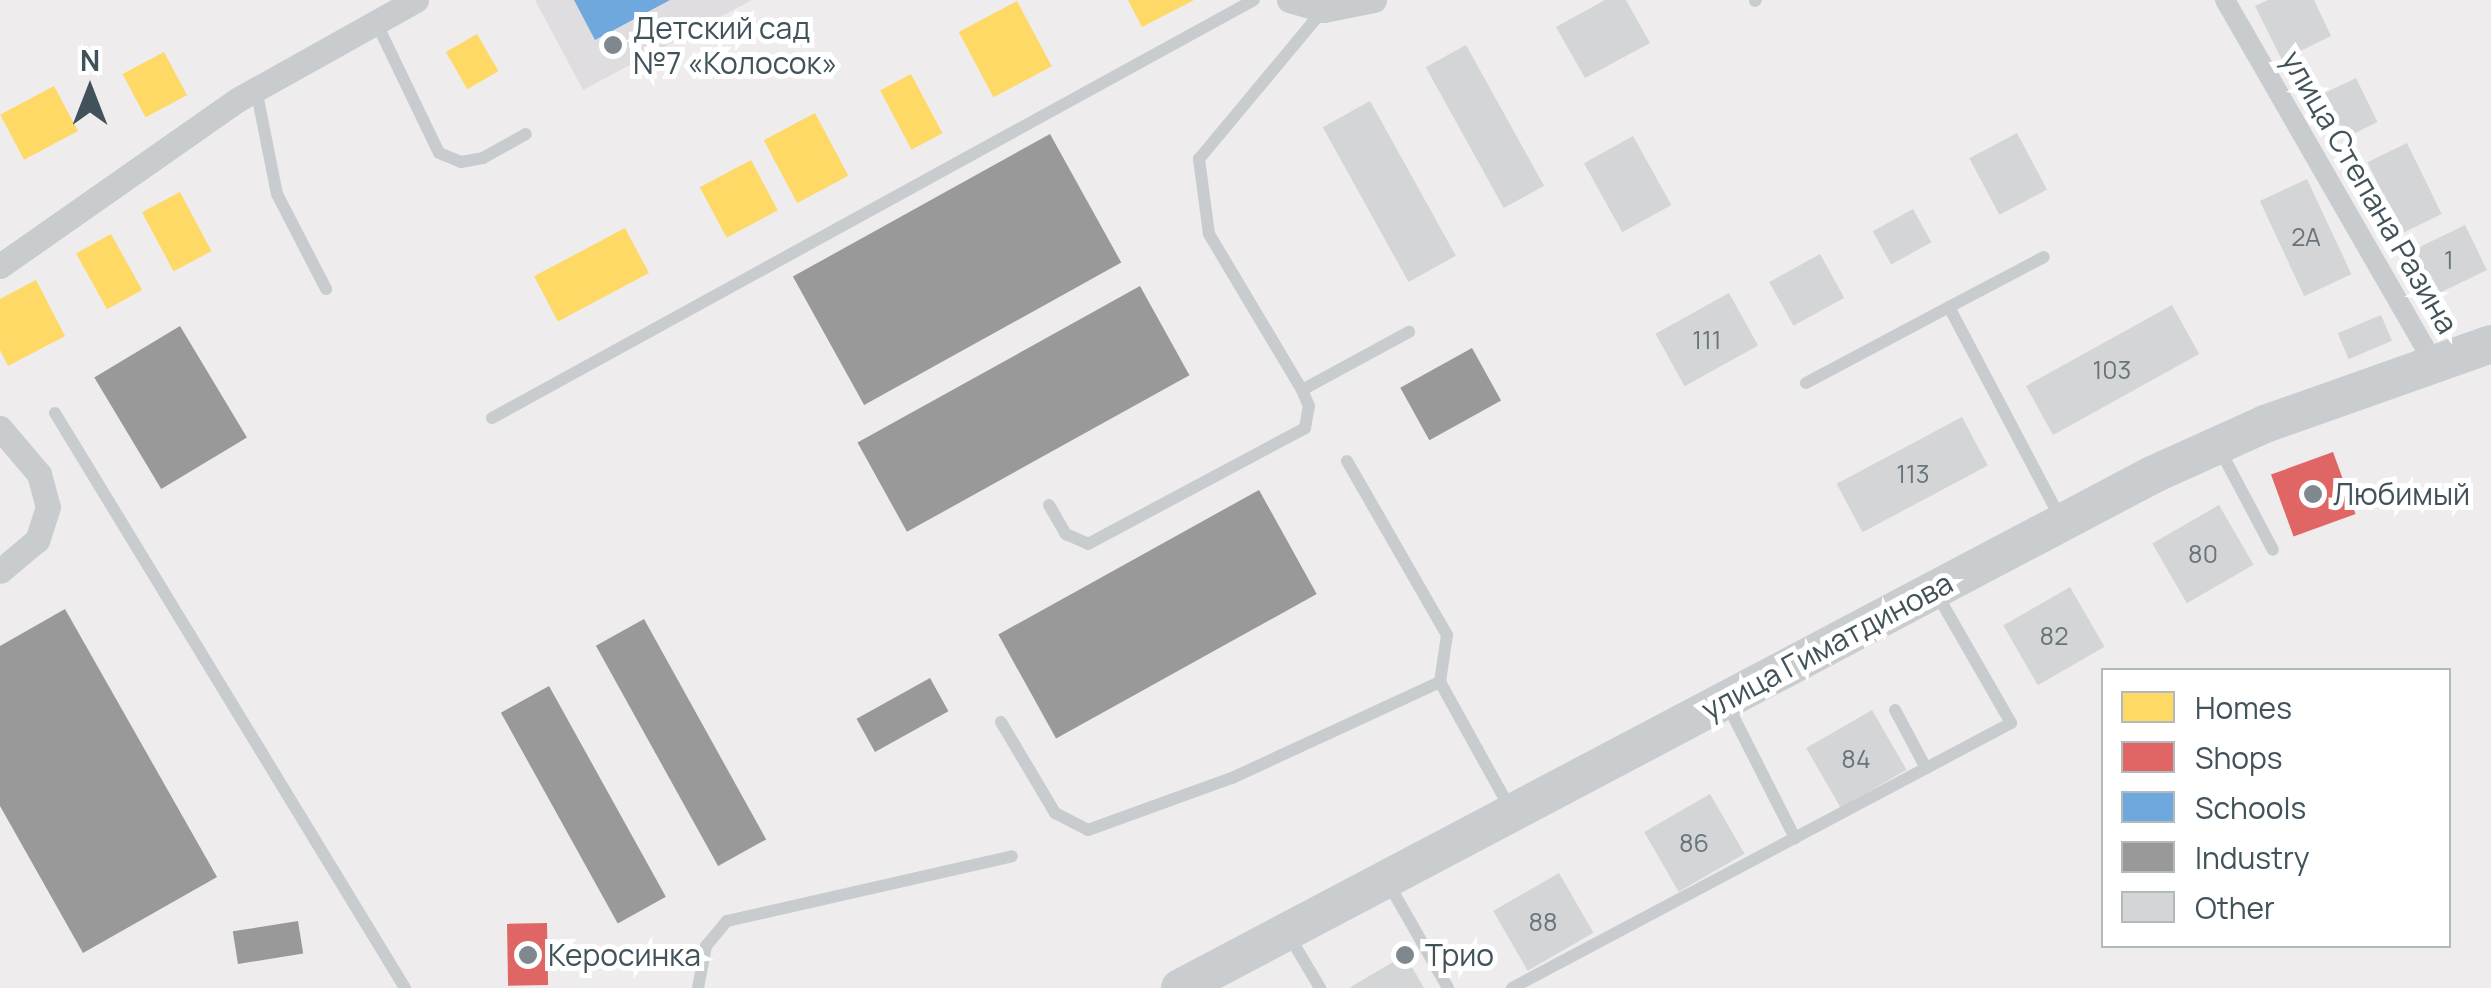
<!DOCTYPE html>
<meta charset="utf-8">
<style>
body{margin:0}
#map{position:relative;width:2491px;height:988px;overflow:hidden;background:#eeeced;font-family:Manrope,sans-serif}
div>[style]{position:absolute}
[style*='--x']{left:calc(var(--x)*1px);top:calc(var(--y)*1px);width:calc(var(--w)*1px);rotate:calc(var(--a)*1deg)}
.education>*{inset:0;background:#dfdddf}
.homes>*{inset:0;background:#ffd966;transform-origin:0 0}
.shops>*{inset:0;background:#e06666;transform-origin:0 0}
.schools>*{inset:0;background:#6fa8dc}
.industry>*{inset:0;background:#999;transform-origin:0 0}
.building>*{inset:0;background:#d4d5d7;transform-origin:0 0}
.service>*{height:12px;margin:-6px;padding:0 6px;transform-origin:6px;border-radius:6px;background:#c8ccce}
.pedestrian>*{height:20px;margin:-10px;padding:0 10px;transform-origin:10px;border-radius:10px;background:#c8ccce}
.minor>*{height:25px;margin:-12.5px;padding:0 12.5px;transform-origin:12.5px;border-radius:12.5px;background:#c8ccce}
.secondary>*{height:38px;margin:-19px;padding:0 19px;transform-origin:19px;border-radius:19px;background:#c9cdd0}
.dots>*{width:28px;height:28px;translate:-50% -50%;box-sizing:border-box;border:5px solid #fff;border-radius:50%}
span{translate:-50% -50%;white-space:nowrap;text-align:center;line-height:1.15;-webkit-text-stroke:10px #fff;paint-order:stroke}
.number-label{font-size:25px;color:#68747b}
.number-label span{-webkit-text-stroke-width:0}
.poi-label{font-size:30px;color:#42525b}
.left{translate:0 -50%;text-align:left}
.street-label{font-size:30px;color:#42525b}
.legend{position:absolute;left:2101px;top:668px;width:350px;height:280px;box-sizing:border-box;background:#fff;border:2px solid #b3babd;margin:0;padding:12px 18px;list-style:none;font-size:30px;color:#42525b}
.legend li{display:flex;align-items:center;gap:20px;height:50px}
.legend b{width:50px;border:2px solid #b3babd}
.north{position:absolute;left:40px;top:40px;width:100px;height:100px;-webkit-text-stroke:8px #fff;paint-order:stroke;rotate:0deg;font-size:28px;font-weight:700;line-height:40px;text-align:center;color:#42525b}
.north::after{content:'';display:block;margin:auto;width:35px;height:45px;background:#42525b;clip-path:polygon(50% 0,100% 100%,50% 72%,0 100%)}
</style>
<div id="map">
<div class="education">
<div style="clip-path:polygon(535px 0,752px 0,583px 90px)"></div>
</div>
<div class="homes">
<div style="clip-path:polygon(1128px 0,1194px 0,1142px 27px)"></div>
<div style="left:1017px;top:1px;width:74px;height:66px;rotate:62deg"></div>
<div style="left:477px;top:34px;width:43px;height:36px;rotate:60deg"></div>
<div style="left:164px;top:52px;width:49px;height:47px;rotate:62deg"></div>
<div style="left:911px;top:74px;width:67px;height:35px;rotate:62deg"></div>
<div style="left:54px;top:86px;width:51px;height:61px;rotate:62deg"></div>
<div style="left:815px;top:113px;width:71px;height:58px;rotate:62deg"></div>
<div style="left:751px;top:160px;width:57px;height:58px;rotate:62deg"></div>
<div style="left:180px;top:192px;width:67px;height:43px;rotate:62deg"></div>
<div style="left:625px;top:228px;width:51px;height:103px;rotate:62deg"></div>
<div style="left:111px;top:234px;width:64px;height:40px;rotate:61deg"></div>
<div style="clip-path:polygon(36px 280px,65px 336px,8px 366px,0 350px,0 299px)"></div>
</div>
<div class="shops">
<div style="left:2333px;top:452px;width:66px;height:66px;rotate:70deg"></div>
<div style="left:547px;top:923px;width:62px;height:40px;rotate:89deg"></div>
</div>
<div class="schools">
<div style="clip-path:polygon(574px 0,670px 0,595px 40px)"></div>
</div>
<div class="industry">
<div style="left:1050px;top:134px;width:147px;height:294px;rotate:61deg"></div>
<div style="left:1140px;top:286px;width:102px;height:323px;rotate:61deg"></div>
<div style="left:180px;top:326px;width:130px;height:100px;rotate:59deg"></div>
<div style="left:1472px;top:348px;width:60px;height:82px;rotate:61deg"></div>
<div style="left:1259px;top:490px;width:119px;height:298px;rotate:61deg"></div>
<div style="clip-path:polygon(65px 609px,217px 877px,83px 953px,0 806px,0 646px)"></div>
<div style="left:644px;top:619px;width:252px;height:55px;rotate:61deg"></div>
<div style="left:930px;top:678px;width:38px;height:84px;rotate:61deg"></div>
<div style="left:549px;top:686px;width:241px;height:55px;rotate:61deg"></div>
<div style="left:298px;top:921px;width:33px;height:66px;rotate:81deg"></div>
</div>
<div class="building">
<div style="clip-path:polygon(1605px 0,1626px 0,1650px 43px,1585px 78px,1556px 27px)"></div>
<div style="clip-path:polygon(2268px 0,2314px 0,2331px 36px,2282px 60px,2255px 6px)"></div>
<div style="left:1466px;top:45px;width:161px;height:46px;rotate:61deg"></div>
<div style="left:2356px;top:78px;width:49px;height:35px;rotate:64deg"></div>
<div style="left:1370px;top:101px;width:177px;height:54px;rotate:61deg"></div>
<div style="left:2017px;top:133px;width:64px;height:54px;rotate:62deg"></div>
<div style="left:1633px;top:136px;width:79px;height:56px;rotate:61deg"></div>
<div style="left:2407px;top:143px;width:79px;height:44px;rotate:64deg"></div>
<div style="left:2307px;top:179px;width:105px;height:52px;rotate:65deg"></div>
<div style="left:1913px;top:209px;width:38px;height:46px;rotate:61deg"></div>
<div style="left:2465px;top:225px;width:50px;height:59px;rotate:64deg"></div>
<div style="left:1820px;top:254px;width:50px;height:58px;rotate:61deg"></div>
<div style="left:1729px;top:293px;width:60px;height:84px;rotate:61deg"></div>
<div style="left:2172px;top:305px;width:56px;height:167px;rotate:61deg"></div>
<div style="left:2381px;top:315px;width:28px;height:47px;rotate:67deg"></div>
<div style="left:1962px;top:417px;width:55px;height:142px;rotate:62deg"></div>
<div style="left:2219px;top:505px;width:69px;height:77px;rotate:60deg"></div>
<div style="left:2070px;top:587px;width:69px;height:77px;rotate:60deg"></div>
<div style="left:1872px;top:710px;width:69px;height:76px;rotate:60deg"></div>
<div style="left:1710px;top:794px;width:69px;height:76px;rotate:60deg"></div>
<div style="left:1559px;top:873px;width:69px;height:76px;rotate:60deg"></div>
<div style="clip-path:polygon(1405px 955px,1424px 988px,1349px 988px)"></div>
</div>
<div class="service">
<div style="--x:1755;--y:1;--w:1;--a:-45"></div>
<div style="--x:376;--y:22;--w:145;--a:64.3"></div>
<div style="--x:439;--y:153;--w:24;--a:22"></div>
<div style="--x:461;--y:162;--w:22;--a:-10"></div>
<div style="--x:483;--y:158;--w:49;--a:-29.2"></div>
<div style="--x:256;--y:89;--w:107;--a:78.7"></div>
<div style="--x:277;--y:194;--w:107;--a:62.7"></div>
<div style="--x:1949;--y:307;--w:107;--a:-27.8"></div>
<div style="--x:1806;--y:383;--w:162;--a:-28"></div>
<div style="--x:1949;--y:307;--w:240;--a:62.2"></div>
<div style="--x:1302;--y:390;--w:122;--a:-28.5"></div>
<div style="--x:55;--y:413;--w:673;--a:58.67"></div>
<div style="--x:492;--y:418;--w:869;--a:-28.75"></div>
<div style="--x:2219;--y:448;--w:115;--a:62.1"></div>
<div style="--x:1347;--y:461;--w:201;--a:60.1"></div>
<div style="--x:1447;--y:635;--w:48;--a:98.5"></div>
<div style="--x:1440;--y:682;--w:146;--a:61"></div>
<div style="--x:1049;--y:505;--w:34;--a:60"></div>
<div style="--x:1066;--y:534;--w:24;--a:24"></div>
<div style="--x:1088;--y:544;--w:246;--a:-28.1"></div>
<div style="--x:1305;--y:428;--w:22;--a:-80"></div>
<div style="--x:1309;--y:406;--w:17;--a:-114"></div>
<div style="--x:1302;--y:390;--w:182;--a:-120.8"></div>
<div style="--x:1209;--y:234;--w:76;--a:-97.6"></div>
<div style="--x:1199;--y:159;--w:194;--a:-50.2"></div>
<div style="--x:1726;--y:702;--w:153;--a:63.1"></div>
<div style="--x:1895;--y:710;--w:66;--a:61.9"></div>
<div style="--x:1001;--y:722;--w:106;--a:59.3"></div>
<div style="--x:1055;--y:813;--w:37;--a:27"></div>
<div style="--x:1088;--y:830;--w:153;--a:-19.9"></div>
<div style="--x:1232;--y:778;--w:229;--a:-24.8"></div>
<div style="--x:1387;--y:881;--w:123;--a:60.3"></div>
<div style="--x:1288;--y:934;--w:63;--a:59.3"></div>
<div style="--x:698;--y:988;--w:43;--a:-79.2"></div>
<div style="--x:706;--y:946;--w:33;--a:-50"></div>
<div style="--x:727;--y:921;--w:292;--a:-12.8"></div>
<div style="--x:1512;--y:988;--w:565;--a:-27.97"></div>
<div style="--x:2011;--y:723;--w:152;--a:-119.9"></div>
</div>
<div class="pedestrian">
<div style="--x:2225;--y:0;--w:418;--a:60.1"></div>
</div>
<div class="minor">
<div style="--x:1289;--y:0;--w:36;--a:16"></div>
<div style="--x:1324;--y:10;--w:51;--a:-11.3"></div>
<div style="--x:0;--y:266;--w:289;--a:-35"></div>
<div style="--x:237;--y:100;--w:205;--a:-29.2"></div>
<div style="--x:0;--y:428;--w:60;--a:49.7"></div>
<div style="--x:39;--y:474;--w:34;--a:75"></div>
<div style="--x:48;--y:507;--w:35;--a:108"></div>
<div style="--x:37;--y:540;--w:48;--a:140"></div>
</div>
<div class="secondary">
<div style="--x:1180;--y:988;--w:1099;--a:-27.82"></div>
<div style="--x:2152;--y:475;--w:124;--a:-24.3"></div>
<div style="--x:2265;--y:424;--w:240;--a:-19.5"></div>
</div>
<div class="dots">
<div style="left:613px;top:45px;background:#7e888e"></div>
<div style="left:2313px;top:494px;background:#7e888e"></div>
<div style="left:528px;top:955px;background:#7e888e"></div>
<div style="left:1405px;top:955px;background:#7e888e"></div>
</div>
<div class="number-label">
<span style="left:2306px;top:237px">2А</span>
<span style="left:2449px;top:260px">1</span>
<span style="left:1707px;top:340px">111</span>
<span style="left:2112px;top:370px">103</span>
<span style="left:1913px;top:474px">113</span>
<span style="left:2203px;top:554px">80</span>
<span style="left:2054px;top:636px">82</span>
<span style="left:1856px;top:759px">84</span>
<span style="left:1694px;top:843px">86</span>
<span style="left:1543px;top:922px">88</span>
</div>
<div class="poi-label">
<span class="left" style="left:633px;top:45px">Детский сад<br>№7 «Колосок»</span>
<span class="left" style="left:2333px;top:494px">Любимый</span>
<span class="left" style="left:548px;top:955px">Керосинка</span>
<span class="left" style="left:1425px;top:955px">Трио</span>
</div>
<div class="street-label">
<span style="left:2370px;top:192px;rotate:60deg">улица Степана Разина</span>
<span style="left:1827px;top:646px;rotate:-28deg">улица Гиматдинова</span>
</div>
<ul class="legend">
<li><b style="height:28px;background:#ffd966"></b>Homes</li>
<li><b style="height:28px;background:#e06666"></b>Shops</li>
<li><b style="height:28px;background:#6fa8dc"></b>Schools</li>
<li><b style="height:28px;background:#999"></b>Industry</li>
<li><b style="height:28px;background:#d4d5d7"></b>Other</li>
</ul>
<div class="north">N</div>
</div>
